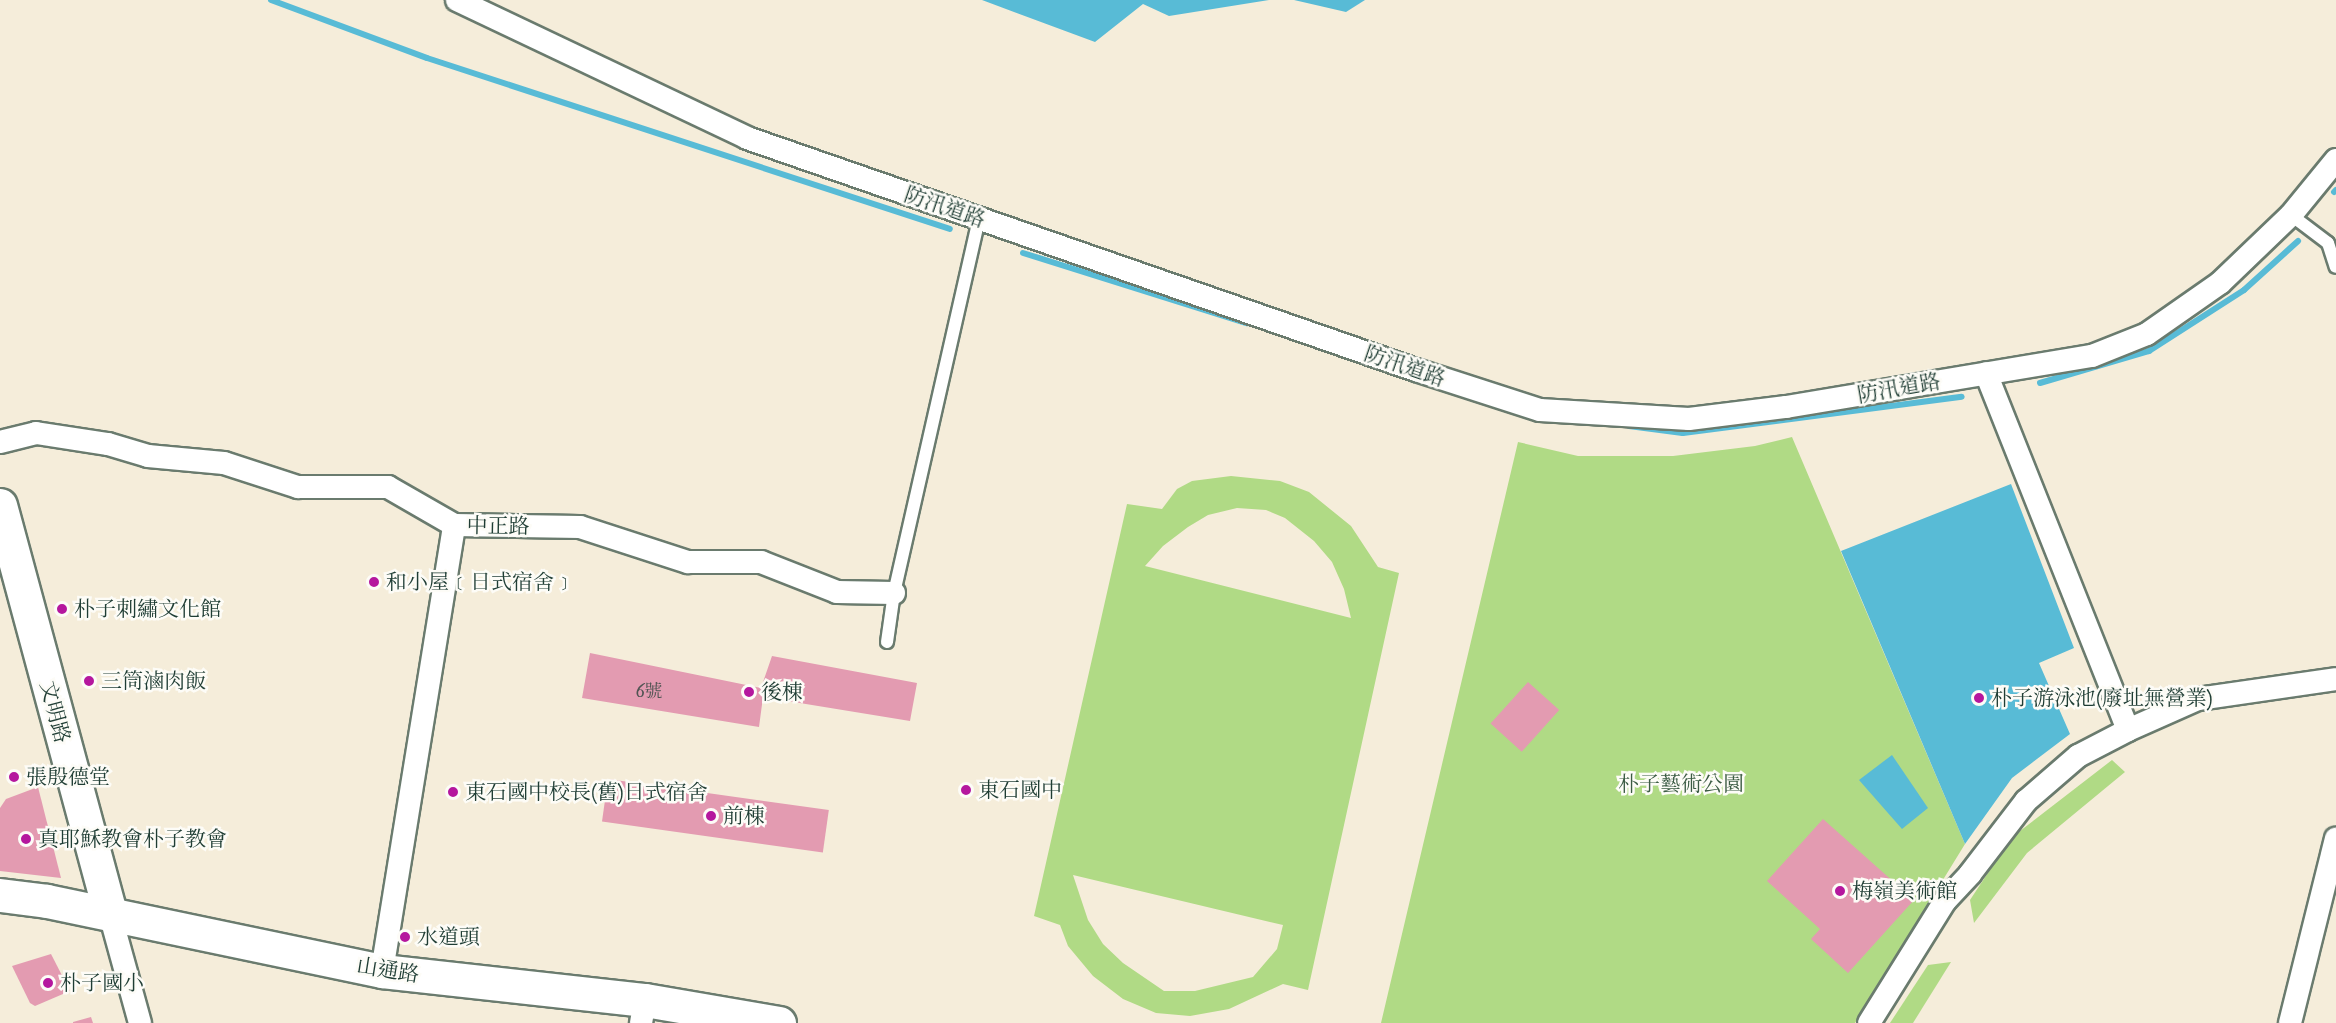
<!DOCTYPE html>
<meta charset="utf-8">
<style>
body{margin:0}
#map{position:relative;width:2336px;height:1023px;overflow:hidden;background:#f5edda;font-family:"IM FELL Great Primer","Noto Serif TC",serif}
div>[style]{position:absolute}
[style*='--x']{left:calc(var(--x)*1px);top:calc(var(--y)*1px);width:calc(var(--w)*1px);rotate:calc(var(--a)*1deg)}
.green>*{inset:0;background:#b0da85}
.water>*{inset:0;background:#58bbd6}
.stream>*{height:6px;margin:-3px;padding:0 3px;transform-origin:3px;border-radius:3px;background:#58bbd6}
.building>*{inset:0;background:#e39bb1;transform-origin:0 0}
.roads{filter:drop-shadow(2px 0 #6a7b6e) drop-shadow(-2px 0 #6a7b6e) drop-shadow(0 2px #6a7b6e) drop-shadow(0 -2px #6a7b6e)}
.lane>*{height:12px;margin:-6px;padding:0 6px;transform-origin:6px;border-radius:6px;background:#fff}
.street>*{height:22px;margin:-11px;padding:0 11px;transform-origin:11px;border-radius:11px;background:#fff}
.secondary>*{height:33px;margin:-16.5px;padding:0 16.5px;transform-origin:16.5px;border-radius:16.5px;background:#fff}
.dots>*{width:16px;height:16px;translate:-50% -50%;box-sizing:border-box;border:3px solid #fdfcf7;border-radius:50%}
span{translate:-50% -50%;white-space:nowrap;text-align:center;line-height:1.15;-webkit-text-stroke:5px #fdfcf7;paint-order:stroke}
.number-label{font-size:18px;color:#505453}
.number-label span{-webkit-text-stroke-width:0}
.street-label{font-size:21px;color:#1f3d34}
.poi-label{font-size:21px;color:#1f3d34}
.left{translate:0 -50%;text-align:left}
.park-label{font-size:21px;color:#3c5c44}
</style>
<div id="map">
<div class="green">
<div style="clip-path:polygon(1792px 437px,1965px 844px,1855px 1023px,1381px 1023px,1518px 442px,1578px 456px,1673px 456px,1755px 446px)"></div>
<div style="clip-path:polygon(evenodd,1231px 476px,1280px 481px,1309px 492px,1351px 526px,1378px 567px,1399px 573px,1308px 990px,1283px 984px,1229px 1009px,1190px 1016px,1156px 1013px,1123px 999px,1093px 976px,1068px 946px,1060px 925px,1034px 916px,1127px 504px,1162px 509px,1177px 489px,1192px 481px,1231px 476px,1237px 508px,1266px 510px,1285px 518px,1314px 541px,1332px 562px,1344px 589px,1351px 618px,1145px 566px,1163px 546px,1188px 527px,1208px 515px,1237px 508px,1231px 476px,1073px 875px,1283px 925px,1277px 949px,1253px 977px,1195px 991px,1164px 991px,1123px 963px,1103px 944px,1088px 920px,1073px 875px)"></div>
<div style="clip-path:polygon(2112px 760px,2125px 772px,2027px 853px,1974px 923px,1970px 900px,2011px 838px)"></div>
<div style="clip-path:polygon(1951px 962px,1913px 1023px,1890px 1023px,1928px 965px)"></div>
</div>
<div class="water">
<div style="clip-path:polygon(982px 0,1269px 0,1169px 16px,1143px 4px,1095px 42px)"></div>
<div style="clip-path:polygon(1294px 0,1365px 0,1346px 12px)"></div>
<div style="clip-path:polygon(2011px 484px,2074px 648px,2039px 663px,2070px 734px,2012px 778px,1965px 844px,1841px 551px)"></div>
<div style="clip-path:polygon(1892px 755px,1928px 808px,1902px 829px,1859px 780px)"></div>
</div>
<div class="stream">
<div style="--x:271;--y:0;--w:166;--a:20.4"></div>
<div style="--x:427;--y:58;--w:550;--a:18.11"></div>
<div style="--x:2334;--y:192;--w:3;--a:-45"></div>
<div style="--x:1023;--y:253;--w:235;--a:17.4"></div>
<div style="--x:2040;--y:383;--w:114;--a:-16.4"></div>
<div style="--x:2149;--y:351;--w:113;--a:-32.7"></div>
<div style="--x:2244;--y:290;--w:73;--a:-42.2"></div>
<div style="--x:1629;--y:426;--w:54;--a:7.4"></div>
<div style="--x:1683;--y:433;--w:281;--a:-7.4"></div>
</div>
<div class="building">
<div style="clip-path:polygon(590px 653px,761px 688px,772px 656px,917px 683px,910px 721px,763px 697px,759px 727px,582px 698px)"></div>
<div style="left:1528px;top:682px;width:42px;height:56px;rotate:42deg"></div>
<div style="left:608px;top:779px;width:223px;height:43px;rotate:8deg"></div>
<div style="clip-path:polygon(38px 787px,61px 878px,0 871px,0 808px,6px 799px)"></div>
<div style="clip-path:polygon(1823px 819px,1914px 900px,1848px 973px,1811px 939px,1820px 929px,1767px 881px)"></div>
<div style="clip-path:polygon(51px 954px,70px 991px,35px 1006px,30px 1003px,12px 966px)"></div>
<div style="clip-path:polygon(91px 1017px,93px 1023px,73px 1023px,73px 1022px)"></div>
</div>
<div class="roads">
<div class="lane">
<div style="--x:2291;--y:215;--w:46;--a:37.1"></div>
<div style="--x:2328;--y:243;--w:25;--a:72"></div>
<div style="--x:887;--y:642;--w:49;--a:-81.9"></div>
<div style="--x:894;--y:593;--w:384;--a:-77.2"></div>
</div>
<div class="street">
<div style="--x:457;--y:0;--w:321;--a:25.4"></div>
<div style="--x:747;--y:138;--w:708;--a:19.13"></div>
<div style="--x:1416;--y:370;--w:130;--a:17.9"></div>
<div style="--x:1540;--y:410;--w:149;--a:3.5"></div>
<div style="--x:1689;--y:419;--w:98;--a:-7.1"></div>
<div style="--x:1786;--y:407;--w:310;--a:-9.5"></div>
<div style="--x:2092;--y:356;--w:59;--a:-21.8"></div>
<div style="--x:2147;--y:334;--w:89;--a:-34.9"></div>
<div style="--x:2220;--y:283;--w:98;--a:-43.8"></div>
<div style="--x:2291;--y:215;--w:71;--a:-50.7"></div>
<div style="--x:0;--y:442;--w:37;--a:-14"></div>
<div style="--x:36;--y:433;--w:73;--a:8.7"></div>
<div style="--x:108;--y:444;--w:42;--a:16.7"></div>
<div style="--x:148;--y:456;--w:76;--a:5.3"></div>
<div style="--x:224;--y:463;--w:78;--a:18"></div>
<div style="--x:298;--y:487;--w:90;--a:0"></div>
<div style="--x:388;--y:487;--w:76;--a:29.9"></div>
<div style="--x:454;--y:525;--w:126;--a:0.9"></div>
<div style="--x:580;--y:527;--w:114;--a:18"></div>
<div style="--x:688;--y:562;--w:73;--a:0"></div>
<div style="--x:761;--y:562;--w:82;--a:21.5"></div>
<div style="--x:837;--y:592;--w:57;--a:1"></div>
<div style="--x:2128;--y:730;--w:77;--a:-23.9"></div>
<div style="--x:2198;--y:699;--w:139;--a:-8.2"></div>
<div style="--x:110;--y:914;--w:113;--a:74.6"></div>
<div style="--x:382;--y:971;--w:452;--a:-80.8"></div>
<div style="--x:641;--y:1023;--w:23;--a:-80"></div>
<div style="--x:1869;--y:1023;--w:144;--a:-58.1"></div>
<div style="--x:1945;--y:901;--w:37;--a:-47"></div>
<div style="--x:1970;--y:874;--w:92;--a:-52.5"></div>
<div style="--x:2026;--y:801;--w:69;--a:-40.9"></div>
<div style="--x:2078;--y:756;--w:56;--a:-27.5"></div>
<div style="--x:2128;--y:730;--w:384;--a:-111.7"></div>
<div style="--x:2290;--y:1023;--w:190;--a:-76"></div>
</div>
<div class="secondary">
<div style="--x:0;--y:505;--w:424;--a:74.9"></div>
<div style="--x:0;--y:895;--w:47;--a:7.3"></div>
<div style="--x:47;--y:901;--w:342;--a:11.8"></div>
<div style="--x:382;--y:971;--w:265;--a:6.3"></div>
<div style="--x:645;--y:1000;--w:136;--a:9.7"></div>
</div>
</div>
<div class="dots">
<div style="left:374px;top:582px;background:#b5179e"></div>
<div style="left:62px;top:609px;background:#b5179e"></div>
<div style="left:89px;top:681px;background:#b5179e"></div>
<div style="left:749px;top:692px;background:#b5179e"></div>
<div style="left:1979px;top:698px;background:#b5179e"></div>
<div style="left:14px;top:777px;background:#b5179e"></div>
<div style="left:966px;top:790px;background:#b5179e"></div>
<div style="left:453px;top:792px;background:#b5179e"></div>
<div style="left:711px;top:816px;background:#b5179e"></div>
<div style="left:26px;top:839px;background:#b5179e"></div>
<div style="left:1840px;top:891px;background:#b5179e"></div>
<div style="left:405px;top:937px;background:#b5179e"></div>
<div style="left:48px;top:983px;background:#b5179e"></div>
</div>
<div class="number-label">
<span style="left:649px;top:691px">6號</span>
</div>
<div class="street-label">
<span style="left:945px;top:207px;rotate:19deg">防汛道路</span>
<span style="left:1405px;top:366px;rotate:19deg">防汛道路</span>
<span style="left:1899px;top:388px;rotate:-10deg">防汛道路</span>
<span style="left:498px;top:526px;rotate:1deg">中正路</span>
<span style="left:55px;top:712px;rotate:75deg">文明路</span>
<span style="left:388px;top:970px;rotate:9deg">山通路</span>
</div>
<div class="poi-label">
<span class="left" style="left:386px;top:582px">和小屋﹝日式宿舍﹞</span>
<span class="left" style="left:74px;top:609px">朴子刺繡文化館</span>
<span class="left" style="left:101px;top:681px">三筒滷肉飯</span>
<span class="left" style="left:761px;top:692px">後棟</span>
<span class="left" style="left:1991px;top:698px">朴子游泳池(廢址無營業)</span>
<span class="left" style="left:26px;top:777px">張殷德堂</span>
<span class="left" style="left:978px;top:790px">東石國中</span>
<span class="left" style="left:465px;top:792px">東石國中校長(舊)日式宿舍</span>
<span class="left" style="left:723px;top:816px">前棟</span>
<span class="left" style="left:38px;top:839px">真耶穌教會朴子教會</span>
<span class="left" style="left:1852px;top:891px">梅嶺美術館</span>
<span class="left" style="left:417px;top:937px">水道頭</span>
<span class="left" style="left:60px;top:983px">朴子國小</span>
</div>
<div class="park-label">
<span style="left:1681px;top:784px">朴子藝術公園</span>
</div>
</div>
